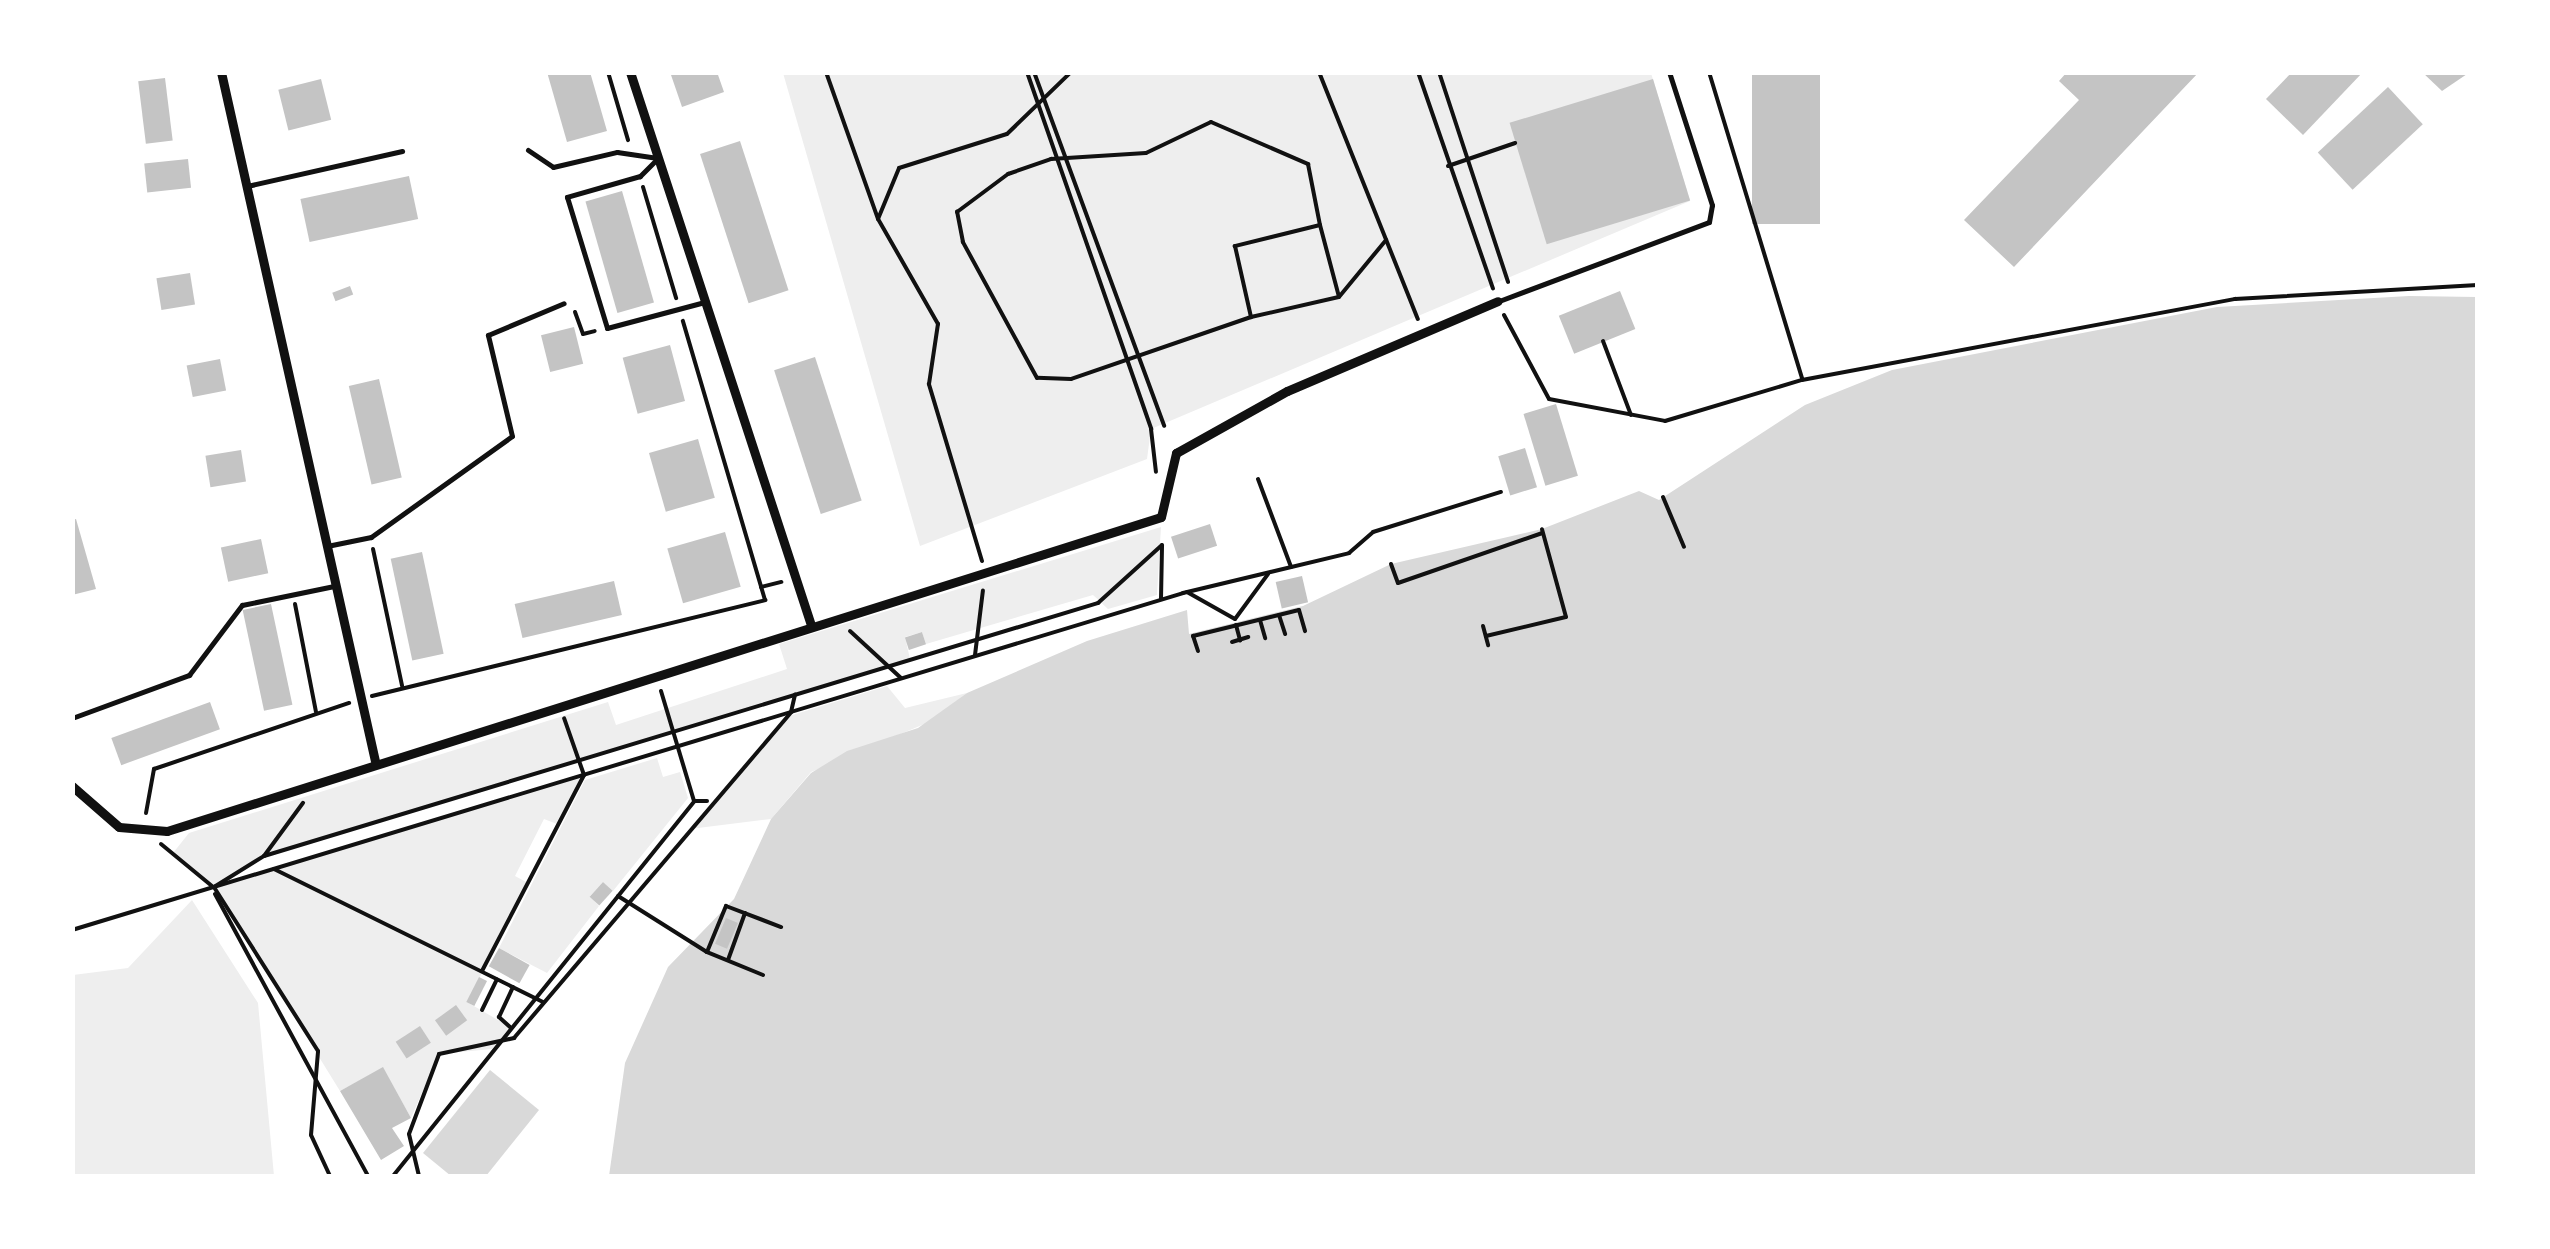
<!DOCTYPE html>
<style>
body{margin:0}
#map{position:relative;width:2550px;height:1249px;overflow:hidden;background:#fff;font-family:"Golos Text",sans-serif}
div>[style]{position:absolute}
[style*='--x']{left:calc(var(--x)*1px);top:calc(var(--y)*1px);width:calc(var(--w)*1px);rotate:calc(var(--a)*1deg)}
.green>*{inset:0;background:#eee}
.water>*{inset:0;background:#d9d9d9}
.building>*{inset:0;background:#c4c4c4;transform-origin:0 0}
.path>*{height:4px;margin:-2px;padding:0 2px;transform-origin:2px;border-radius:2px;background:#111}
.service>*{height:5px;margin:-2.5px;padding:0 2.5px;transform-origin:2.5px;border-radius:2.5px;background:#111}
.minor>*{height:9px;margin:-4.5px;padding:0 4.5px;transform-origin:4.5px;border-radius:4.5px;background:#111}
span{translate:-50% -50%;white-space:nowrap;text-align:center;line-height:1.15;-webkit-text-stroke:8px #fff;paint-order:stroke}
.frame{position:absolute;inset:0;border:75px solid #fff;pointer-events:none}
</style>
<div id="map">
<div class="green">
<div style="clip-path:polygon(783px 73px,1651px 73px,1690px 201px,1151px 429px,1147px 459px,920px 546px)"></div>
<div style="clip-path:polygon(1161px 527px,1157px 595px,1108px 609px,1093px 595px,926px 644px,922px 632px,905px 637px,910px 659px,264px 856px,219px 884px,584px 775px,557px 824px,544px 819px,515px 876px,528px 883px,467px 1002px,510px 1027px,492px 1049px,439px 1054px,411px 1118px,383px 1068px,340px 1091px,214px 887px,173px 853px,189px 833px,608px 702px,616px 725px,787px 669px,779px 644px)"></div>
<div style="clip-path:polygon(887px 686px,905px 708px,967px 693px,929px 722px,811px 772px,771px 819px,690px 829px,789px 716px)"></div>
<div style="clip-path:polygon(657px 758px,663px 777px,680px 772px,688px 798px,613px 891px,603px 882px,590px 896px,599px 906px,547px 973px,499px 948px,585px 780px)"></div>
<div style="clip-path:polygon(192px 900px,258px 1003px,274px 1176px,73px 1176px,73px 975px,128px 968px)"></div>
</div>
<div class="water">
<div style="clip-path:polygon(2409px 296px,2477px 297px,2477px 1176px,609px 1176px,625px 1063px,668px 967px,734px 899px,771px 819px,811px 773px,847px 751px,918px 728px,967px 693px,1087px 641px,1187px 610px,1189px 634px,1303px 606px,1391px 564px,1542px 529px,1639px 491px,1659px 500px,1805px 405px,1892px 370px,2217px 307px)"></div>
<div style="clip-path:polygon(490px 1070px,539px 1110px,486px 1176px,451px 1176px,423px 1153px)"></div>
</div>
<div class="building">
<div style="clip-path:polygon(547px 72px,590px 72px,607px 131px,567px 142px)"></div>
<div style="clip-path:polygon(670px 72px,717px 72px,724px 92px,682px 107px)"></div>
<div style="left:1752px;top:72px;width:68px;height:152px"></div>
<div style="clip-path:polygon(2067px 72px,2199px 72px,2014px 267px,1964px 220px,2079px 100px,2059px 81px)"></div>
<div style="clip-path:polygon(2292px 72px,2363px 72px,2303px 135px,2266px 99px)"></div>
<div style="clip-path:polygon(2422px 72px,2470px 72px,2442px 91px)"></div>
<div style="left:165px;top:78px;width:63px;height:27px;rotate:83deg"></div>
<div style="left:321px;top:79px;width:42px;height:44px;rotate:76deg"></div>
<div style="left:1653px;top:79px;width:127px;height:150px;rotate:73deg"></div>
<div style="left:2388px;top:87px;width:51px;height:96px;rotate:47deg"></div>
<div style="left:740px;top:141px;width:157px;height:42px;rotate:72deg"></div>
<div style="left:188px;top:159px;width:29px;height:44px;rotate:84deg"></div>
<div style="left:409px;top:176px;width:44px;height:111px;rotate:78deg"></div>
<div style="left:622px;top:191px;width:116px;height:38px;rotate:74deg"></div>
<div style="left:190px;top:273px;width:32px;height:34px;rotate:81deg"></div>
<div style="left:350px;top:286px;width:9px;height:19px;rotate:69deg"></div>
<div style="left:1620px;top:291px;width:41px;height:66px;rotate:68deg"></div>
<div style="left:574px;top:327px;width:38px;height:34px;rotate:76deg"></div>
<div style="left:670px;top:345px;width:58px;height:49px;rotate:75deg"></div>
<div style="left:815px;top:357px;width:151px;height:43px;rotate:72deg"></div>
<div style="left:220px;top:359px;width:32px;height:34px;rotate:79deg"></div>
<div style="left:379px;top:379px;width:101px;height:31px;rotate:77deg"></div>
<div style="left:1556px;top:404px;width:75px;height:34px;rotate:73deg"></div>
<div style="left:698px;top:439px;width:61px;height:51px;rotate:74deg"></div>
<div style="left:1525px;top:448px;width:41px;height:28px;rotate:73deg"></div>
<div style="left:241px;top:450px;width:32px;height:36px;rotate:81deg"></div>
<div style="clip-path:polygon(76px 519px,96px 589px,72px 595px,72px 520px)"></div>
<div style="left:1210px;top:524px;width:23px;height:41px;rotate:72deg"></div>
<div style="left:725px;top:532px;width:57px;height:60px;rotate:74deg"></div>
<div style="left:261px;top:539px;width:35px;height:41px;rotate:78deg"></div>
<div style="left:422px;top:552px;width:104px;height:32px;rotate:78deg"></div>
<div style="left:1302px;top:576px;width:27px;height:27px;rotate:77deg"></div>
<div style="left:614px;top:581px;width:35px;height:102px;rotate:77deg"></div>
<div style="left:271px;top:604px;width:103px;height:29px;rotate:78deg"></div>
<div style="left:922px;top:632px;width:13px;height:18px;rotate:72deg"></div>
<div style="left:210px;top:702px;width:29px;height:105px;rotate:70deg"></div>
<div style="left:603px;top:882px;width:13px;height:20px;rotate:42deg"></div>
<div style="left:726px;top:918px;width:13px;height:28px;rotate:23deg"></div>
<div style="left:499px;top:948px;width:35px;height:21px;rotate:29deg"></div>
<div style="left:479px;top:977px;width:9px;height:28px;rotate:27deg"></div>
<div style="left:456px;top:1005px;width:19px;height:26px;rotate:54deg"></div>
<div style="left:420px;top:1026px;width:20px;height:29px;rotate:57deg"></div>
<div style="clip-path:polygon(383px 1067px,411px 1118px,392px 1128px,404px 1146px,381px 1160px,340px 1091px)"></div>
</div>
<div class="path">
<div style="--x:608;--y:72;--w:71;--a:73.6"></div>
<div style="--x:826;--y:72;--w:156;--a:70.5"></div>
<div style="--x:1027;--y:72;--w:378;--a:70.8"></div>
<div style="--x:1151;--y:429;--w:43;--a:83.4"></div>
<div style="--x:1034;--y:72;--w:377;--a:69.8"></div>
<div style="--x:1319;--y:72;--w:266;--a:68.2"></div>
<div style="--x:1418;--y:72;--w:229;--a:70.9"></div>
<div style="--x:1439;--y:72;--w:221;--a:71.8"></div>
<div style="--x:1709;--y:72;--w:321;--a:73.1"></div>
<div style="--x:1211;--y:122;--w:106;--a:23.4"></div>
<div style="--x:1308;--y:164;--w:62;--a:78.9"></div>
<div style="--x:1320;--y:225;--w:88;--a:166.1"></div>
<div style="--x:1235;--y:246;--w:73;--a:77.3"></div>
<div style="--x:1251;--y:317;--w:190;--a:161"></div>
<div style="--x:1071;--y:379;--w:34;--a:-178"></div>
<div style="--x:1037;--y:378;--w:155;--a:-118.6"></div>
<div style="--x:963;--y:242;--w:31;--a:-101"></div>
<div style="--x:957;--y:212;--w:64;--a:-36.7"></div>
<div style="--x:1008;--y:174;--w:46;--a:-19.2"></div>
<div style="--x:1051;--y:159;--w:95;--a:-3.6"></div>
<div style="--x:1146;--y:153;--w:72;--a:-25.5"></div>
<div style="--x:1448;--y:166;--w:71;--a:-18.9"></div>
<div style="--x:643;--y:187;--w:116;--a:73.4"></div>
<div style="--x:1320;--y:225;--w:74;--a:75.2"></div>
<div style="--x:575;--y:312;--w:23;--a:70"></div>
<div style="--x:583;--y:334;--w:12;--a:-14"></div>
<div style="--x:1504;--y:315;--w:95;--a:61.8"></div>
<div style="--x:1549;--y:399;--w:118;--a:10.7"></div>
<div style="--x:1665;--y:421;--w:143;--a:-16.7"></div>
<div style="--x:1802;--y:380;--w:441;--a:-10.6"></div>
<div style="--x:2235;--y:299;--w:243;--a:-3.3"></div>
<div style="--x:1251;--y:317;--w:90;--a:-12.8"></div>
<div style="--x:1339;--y:297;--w:74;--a:-50.5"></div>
<div style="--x:1603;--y:341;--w:79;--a:69.3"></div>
<div style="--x:1258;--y:479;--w:94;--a:69.4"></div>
<div style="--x:1663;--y:497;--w:54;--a:67.2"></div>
<div style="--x:373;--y:549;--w:140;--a:78"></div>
<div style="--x:982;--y:561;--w:185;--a:-106.7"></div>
<div style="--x:929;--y:384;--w:61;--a:-81.5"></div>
<div style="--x:938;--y:324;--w:121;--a:-119.7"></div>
<div style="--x:878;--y:219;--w:55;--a:-67.6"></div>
<div style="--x:899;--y:168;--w:113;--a:-17.5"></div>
<div style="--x:1007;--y:134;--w:89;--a:-44.1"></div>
<div style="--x:1391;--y:564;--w:20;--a:70"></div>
<div style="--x:1398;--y:583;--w:152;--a:-19.1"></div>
<div style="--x:761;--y:587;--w:21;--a:-14"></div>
<div style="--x:1187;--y:592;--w:55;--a:29.4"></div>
<div style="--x:1235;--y:619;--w:56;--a:-53.7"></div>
<div style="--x:1161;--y:599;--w:54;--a:-88.9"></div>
<div style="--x:295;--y:604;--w:110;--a:79"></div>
<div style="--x:1279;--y:615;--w:20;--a:72"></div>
<div style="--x:1260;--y:620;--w:19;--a:74"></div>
<div style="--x:1236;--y:625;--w:16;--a:75"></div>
<div style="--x:1483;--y:626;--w:20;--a:75"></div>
<div style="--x:850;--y:631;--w:69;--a:42.7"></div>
<div style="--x:1486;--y:636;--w:82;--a:-13.4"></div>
<div style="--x:1566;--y:617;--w:91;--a:-105.3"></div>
<div style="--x:1232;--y:642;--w:17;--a:-17"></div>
<div style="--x:1198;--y:651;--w:16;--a:-108"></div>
<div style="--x:1193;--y:636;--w:109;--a:-13.8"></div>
<div style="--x:1299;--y:610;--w:22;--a:74"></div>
<div style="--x:975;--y:655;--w:65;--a:-83"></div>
<div style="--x:661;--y:691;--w:115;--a:73.3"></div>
<div style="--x:372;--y:696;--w:405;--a:-13.7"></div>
<div style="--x:765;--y:600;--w:291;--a:-106.4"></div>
<div style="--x:146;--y:813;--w:45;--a:-79.7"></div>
<div style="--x:154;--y:769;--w:206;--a:-18.7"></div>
<div style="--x:161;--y:844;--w:66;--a:39.5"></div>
<div style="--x:264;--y:856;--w:66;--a:-53.7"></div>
<div style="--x:274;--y:869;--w:300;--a:26.3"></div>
<div style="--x:215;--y:894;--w:321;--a:61.5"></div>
<div style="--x:618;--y:896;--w:105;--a:32.2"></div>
<div style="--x:72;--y:930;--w:1161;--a:-16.87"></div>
<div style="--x:1183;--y:593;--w:171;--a:-13.5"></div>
<div style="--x:1349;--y:553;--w:32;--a:-41"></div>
<div style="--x:1373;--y:532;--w:134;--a:-17.4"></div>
<div style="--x:728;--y:960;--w:50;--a:-70.1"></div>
<div style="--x:482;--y:971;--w:221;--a:-62.5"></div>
<div style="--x:584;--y:775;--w:60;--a:-109.3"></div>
<div style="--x:763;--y:975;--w:61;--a:-157.7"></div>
<div style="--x:707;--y:952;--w:50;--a:-67.6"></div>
<div style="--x:726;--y:906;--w:59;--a:20.9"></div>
<div style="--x:482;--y:1010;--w:34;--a:-64"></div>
<div style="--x:510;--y:1027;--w:15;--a:-138"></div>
<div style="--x:499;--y:1017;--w:33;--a:-65"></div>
<div style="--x:330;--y:1176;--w:45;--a:-114.9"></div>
<div style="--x:311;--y:1135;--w:84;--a:-85.2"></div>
<div style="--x:318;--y:1051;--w:194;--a:-122.4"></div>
<div style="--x:214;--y:887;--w:59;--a:-31.8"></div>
<div style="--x:264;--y:856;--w:872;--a:-16.88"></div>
<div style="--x:1098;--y:603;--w:86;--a:-42.2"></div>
<div style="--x:393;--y:1176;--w:481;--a:-51.2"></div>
<div style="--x:694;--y:801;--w:13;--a:0"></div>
<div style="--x:419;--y:1176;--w:43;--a:-103.4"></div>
<div style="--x:409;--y:1134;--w:85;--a:-69.4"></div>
<div style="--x:439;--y:1054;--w:77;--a:-12"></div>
<div style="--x:514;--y:1038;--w:428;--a:-49.6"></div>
<div style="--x:791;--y:712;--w:18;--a:-77"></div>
</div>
<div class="service">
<div style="--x:528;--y:150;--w:30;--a:34"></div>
<div style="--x:553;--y:167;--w:66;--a:-13.2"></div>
<div style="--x:617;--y:152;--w:41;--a:8.3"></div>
<div style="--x:656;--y:160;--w:23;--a:135"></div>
<div style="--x:640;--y:176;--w:76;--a:164"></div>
<div style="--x:567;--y:197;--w:137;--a:73"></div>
<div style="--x:607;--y:328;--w:101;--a:-14.9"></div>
<div style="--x:247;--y:186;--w:159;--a:-12.7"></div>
<div style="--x:1499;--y:301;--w:224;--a:-20.6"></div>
<div style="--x:1709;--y:222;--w:17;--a:-80"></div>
<div style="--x:1712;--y:205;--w:140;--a:-107.9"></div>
<div style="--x:327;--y:546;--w:45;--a:-11.6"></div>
<div style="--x:371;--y:537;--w:173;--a:-35.6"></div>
<div style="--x:512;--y:436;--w:104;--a:-103.4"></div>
<div style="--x:488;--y:335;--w:82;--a:-22.8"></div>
<div style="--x:72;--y:718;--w:125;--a:-20.2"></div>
<div style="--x:189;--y:675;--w:88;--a:-52.9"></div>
<div style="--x:242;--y:605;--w:94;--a:-11.7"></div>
</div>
<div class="minor">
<div style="--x:221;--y:72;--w:706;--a:77.4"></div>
<div style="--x:630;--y:72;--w:582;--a:71.88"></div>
<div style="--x:72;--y:786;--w:62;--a:41.1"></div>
<div style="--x:119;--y:827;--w:48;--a:4.8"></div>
<div style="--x:167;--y:831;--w:1042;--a:-17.53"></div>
<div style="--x:1161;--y:517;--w:66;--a:-76.8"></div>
<div style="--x:1176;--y:453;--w:127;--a:-29.2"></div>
<div style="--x:1287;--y:391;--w:229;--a:-23.1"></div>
</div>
<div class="frame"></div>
</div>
